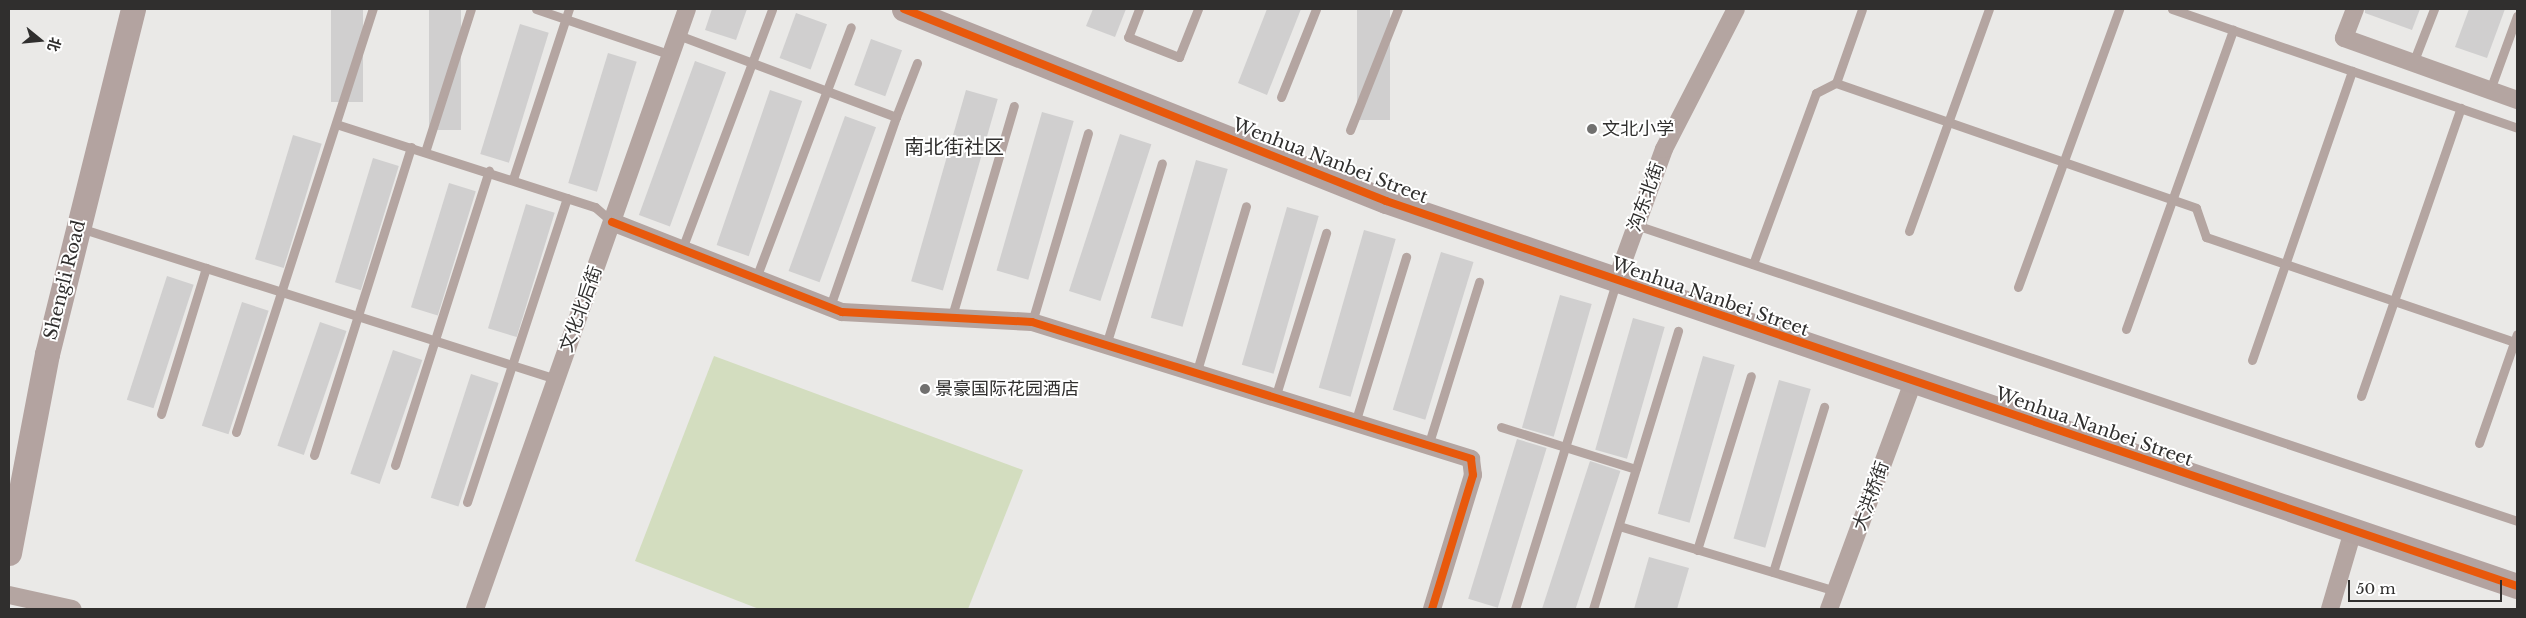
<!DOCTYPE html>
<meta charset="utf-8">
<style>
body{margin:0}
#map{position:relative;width:2526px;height:618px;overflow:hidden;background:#eae9e7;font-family:"Libre Baskerville","Noto Sans SC",serif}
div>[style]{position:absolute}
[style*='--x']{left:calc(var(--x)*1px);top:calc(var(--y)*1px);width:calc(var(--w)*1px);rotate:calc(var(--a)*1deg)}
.green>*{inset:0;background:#d3ddbf}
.building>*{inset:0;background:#d0cfcf;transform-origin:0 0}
.lane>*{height:9px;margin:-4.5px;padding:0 4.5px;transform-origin:4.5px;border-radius:4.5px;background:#b4a5a1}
.street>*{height:18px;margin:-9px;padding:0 9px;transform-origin:9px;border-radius:9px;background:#b4a5a1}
.secondary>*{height:25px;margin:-12.5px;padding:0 12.5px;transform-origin:12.5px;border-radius:12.5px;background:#b3a3a0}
.cycleway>*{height:8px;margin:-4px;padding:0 4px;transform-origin:4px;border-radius:4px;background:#e8590c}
.dots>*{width:14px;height:14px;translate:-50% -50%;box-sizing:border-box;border:2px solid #fff;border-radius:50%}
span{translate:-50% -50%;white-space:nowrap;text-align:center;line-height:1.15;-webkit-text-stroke:4px #fff;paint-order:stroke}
.poi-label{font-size:18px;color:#302f2e}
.left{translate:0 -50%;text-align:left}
.street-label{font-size:18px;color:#302f2e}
.quarter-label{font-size:20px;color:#302f2e}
.frame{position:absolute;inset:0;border:10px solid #302f2e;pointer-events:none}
.north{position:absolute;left:15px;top:15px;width:50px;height:50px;-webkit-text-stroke:4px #fff;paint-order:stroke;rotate:107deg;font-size:14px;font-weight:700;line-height:20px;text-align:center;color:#302f2e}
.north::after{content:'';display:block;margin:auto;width:18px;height:22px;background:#302f2e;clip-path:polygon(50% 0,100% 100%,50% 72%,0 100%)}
.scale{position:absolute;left:2348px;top:580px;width:154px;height:22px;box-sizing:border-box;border:2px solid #302f2e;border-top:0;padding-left:6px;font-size:15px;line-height:18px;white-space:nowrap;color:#302f2e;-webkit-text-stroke:4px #fff;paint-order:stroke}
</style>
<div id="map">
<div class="green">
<div style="clip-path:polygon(714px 356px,1023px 470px,968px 609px,759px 609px,635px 561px)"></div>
</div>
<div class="building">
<div style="left:331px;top:9px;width:32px;height:93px"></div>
<div style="left:429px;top:9px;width:32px;height:121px"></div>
<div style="clip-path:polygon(712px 9px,747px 9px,736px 40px,705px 30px)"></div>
<div style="clip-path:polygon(1093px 9px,1126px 9px,1115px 37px,1086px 26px)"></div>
<div style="clip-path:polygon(1267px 9px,1301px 9px,1267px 95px,1238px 83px)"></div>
<div style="left:1357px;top:9px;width:33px;height:111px"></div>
<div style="clip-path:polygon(2365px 9px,2420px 9px,2412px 30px,2365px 13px)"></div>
<div style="clip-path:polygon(2469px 9px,2505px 9px,2487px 58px,2455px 47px)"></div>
<div style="left:796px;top:13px;width:33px;height:48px;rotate:20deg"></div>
<div style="left:520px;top:24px;width:30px;height:136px;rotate:17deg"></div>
<div style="left:871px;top:39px;width:33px;height:49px;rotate:20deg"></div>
<div style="left:608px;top:53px;width:30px;height:136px;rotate:17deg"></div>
<div style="left:695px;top:61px;width:33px;height:164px;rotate:20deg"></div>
<div style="left:770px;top:90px;width:34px;height:164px;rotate:19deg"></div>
<div style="left:966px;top:90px;width:33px;height:199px;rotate:16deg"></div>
<div style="left:1042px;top:112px;width:33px;height:165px;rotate:16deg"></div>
<div style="left:845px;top:116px;width:33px;height:165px;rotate:20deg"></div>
<div style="left:1120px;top:134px;width:33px;height:165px;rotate:18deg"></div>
<div style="left:293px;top:135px;width:30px;height:130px;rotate:17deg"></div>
<div style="left:373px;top:158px;width:27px;height:130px;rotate:17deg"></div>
<div style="left:1196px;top:160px;width:33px;height:164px;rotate:16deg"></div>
<div style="left:449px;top:183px;width:28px;height:130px;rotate:17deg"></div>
<div style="left:526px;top:204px;width:30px;height:130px;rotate:17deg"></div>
<div style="left:1287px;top:207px;width:33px;height:164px;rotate:16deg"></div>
<div style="left:1364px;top:230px;width:33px;height:164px;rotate:16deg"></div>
<div style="left:1441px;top:252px;width:34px;height:165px;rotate:17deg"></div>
<div style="left:167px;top:276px;width:28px;height:130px;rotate:18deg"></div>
<div style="left:1560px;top:295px;width:33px;height:138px;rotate:16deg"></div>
<div style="left:242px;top:302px;width:28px;height:130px;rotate:18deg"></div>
<div style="left:1633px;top:318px;width:33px;height:137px;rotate:16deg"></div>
<div style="left:320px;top:322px;width:28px;height:131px;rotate:19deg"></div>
<div style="left:393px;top:350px;width:31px;height:131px;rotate:19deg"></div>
<div style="left:1703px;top:356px;width:33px;height:164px;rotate:16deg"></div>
<div style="left:471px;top:374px;width:29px;height:130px;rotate:18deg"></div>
<div style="left:1779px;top:380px;width:33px;height:165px;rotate:16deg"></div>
<div style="left:1517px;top:439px;width:31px;height:167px;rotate:17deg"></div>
<div style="left:1590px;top:461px;width:32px;height:155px;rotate:18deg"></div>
<div style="clip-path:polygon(1649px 557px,1689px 568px,1677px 609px,1634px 609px)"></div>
</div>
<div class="lane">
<div style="--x:536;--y:9;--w:143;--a:18.8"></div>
<div style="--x:1139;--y:9;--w:30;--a:111"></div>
<div style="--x:1128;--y:37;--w:55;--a:21.4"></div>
<div style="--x:1179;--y:57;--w:52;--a:-68.4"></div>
<div style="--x:2172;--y:9;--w:365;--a:19"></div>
<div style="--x:678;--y:35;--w:233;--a:20.6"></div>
<div style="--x:896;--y:117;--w:200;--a:109.2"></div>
<div style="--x:2413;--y:63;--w:58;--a:-68.7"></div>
<div style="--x:1836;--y:83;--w:381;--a:19.1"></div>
<div style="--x:2196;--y:208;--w:31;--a:71"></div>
<div style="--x:2206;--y:237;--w:329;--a:18.8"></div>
<div style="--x:2490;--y:90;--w:79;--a:-70"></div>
<div style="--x:1281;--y:97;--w:95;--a:-68.3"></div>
<div style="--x:896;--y:117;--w:58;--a:-68.7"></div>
<div style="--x:336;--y:124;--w:272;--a:17.8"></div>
<div style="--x:595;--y:207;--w:23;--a:41"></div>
<div style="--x:1350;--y:130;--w:130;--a:-68.4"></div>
<div style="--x:425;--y:152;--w:150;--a:-72.2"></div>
<div style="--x:513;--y:179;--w:179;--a:-71.8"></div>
<div style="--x:1636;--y:225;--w:929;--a:18.57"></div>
<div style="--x:80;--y:228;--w:499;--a:17.6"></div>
<div style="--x:1909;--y:231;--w:236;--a:-70.2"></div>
<div style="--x:682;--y:249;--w:256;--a:-69.4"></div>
<div style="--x:1753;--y:264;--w:182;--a:-69.8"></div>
<div style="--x:1816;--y:93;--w:22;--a:-27"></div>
<div style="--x:1836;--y:83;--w:78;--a:-70.6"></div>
<div style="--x:756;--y:278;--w:268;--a:-69.3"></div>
<div style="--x:2018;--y:287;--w:296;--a:-70"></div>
<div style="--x:952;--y:316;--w:219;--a:-73.6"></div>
<div style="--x:1032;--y:322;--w:197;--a:-73.5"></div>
<div style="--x:2126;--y:329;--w:318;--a:-70.3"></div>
<div style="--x:1106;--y:345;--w:190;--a:-72.9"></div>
<div style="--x:2252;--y:360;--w:306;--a:-70.9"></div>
<div style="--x:1196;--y:374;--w:175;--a:-73.4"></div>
<div style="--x:2361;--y:396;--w:305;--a:-70.9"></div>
<div style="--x:1275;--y:398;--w:173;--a:-72.8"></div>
<div style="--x:161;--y:414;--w:153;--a:-72.9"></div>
<div style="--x:1355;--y:423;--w:174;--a:-72.9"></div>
<div style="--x:1501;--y:427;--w:141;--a:17.3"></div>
<div style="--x:236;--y:432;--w:445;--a:-72.1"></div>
<div style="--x:2479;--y:443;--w:115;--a:-70.8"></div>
<div style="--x:1428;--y:446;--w:172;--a:-72.7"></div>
<div style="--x:314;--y:455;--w:323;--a:-72.5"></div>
<div style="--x:395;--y:465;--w:309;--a:-72.3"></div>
<div style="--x:467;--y:502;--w:320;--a:-71.8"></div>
<div style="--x:1619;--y:526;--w:227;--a:16.7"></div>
<div style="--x:1697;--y:550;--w:182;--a:-72.8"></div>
<div style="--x:1773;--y:572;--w:173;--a:-72.8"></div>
<div style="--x:1515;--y:609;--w:342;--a:-72.8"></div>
<div style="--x:1593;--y:609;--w:291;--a:-73"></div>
</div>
<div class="street">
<div style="--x:2355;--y:9;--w:31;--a:111"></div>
<div style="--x:2344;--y:38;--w:184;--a:19.7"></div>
<div style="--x:612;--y:222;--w:247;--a:21.4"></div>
<div style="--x:842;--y:312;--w:190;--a:3"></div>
<div style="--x:1032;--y:322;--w:460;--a:17.3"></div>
<div style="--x:1471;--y:459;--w:16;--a:83"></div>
<div style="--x:1473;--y:475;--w:140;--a:107"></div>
<div style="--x:1616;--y:281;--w:140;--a:-70"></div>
<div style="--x:1664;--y:149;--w:157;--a:-62.8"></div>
<div style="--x:9;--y:595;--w:65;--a:12.5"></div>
<div style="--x:475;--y:609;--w:636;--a:-70.54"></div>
<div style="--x:1829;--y:609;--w:242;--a:-69.7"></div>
<div style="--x:2330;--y:609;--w:81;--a:-73.6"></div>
</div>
<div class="secondary">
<div style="--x:904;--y:9;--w:519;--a:21.72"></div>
<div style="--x:1386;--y:201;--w:1195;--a:18.8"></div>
<div style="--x:9;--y:553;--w:203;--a:-79.2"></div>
<div style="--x:47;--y:354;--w:356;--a:-76"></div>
</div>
<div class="cycleway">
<div style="--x:904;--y:9;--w:519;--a:21.72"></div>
<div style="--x:1386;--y:201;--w:1195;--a:18.8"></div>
<div style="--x:612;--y:222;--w:247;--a:21.4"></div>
<div style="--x:842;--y:312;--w:190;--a:3"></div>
<div style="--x:1032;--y:322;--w:460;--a:17.3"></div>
<div style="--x:1471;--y:459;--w:16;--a:83"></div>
<div style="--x:1473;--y:475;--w:140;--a:107"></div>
</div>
<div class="dots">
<div style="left:1592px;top:129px;background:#71706f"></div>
<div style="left:925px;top:389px;background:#71706f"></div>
</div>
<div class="poi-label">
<span class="left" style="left:1602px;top:129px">文北小学</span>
<span class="left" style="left:935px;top:389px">景豪国际花园酒店</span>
</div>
<div class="street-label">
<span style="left:1330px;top:161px;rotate:21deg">Wenhua Nanbei Street</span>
<span style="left:1646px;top:197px;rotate:-70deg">沟东北街</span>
<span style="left:65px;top:280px;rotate:-76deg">Shengli Road</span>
<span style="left:1710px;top:297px;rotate:19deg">Wenhua Nanbei Street</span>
<span style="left:581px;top:309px;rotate:-70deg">文化北后街</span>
<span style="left:2094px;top:427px;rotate:19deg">Wenhua Nanbei Street</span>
<span style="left:1871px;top:496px;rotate:-70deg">大洪桥街</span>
</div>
<div class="quarter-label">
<span style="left:954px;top:147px">南北街社区</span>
</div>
<div class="frame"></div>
<div class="north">北</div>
<div class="scale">50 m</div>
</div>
